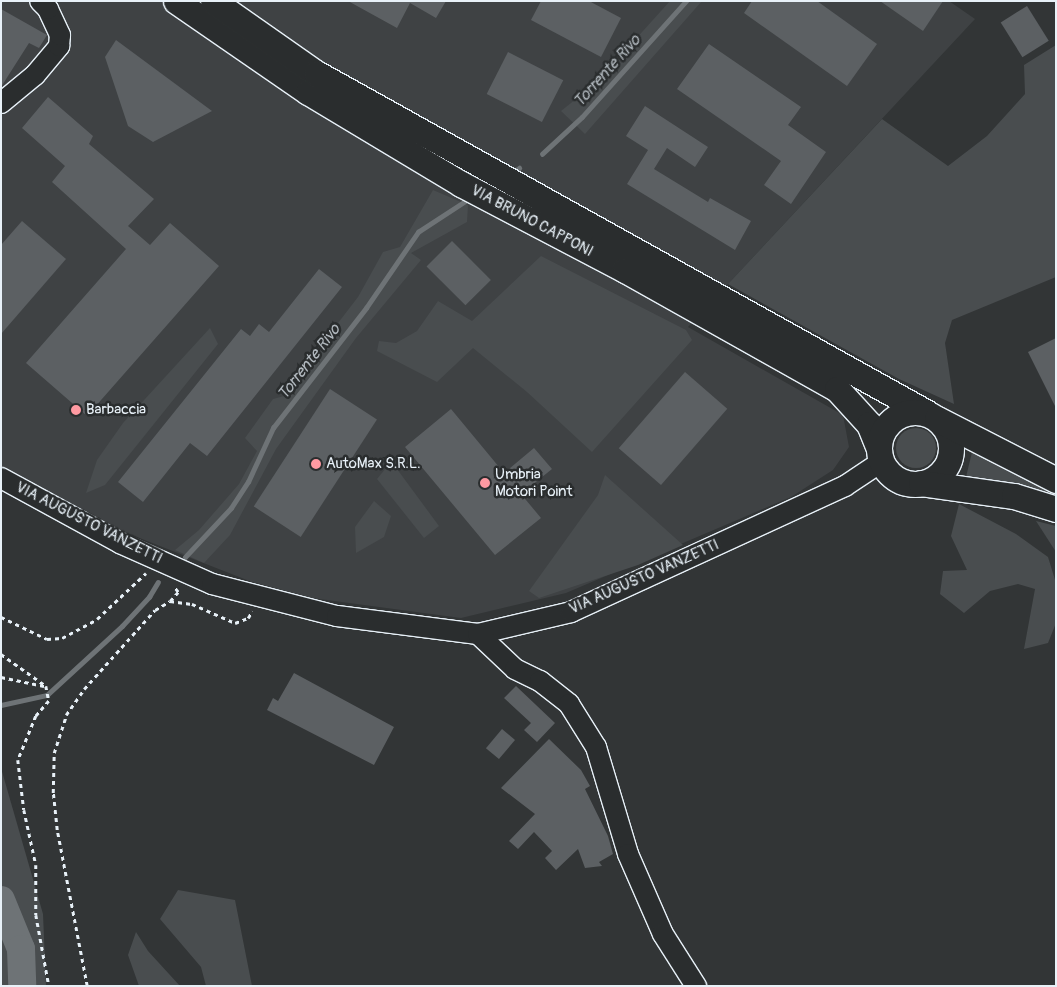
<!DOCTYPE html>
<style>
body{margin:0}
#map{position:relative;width:1057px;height:987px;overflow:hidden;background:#323536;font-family:Pangolin,sans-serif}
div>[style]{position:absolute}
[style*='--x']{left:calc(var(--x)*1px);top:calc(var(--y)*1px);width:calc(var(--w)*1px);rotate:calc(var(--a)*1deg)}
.built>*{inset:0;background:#3f4244}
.green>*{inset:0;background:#494d4f}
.round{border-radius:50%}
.stream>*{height:4.5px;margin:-2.25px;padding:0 2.25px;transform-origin:2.25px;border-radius:2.25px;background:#6e7376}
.river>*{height:28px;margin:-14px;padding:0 14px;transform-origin:14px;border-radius:14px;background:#6e7376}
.building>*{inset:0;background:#5c6063;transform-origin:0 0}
.path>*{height:2.5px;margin-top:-1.25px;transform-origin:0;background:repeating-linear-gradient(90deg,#e8f1f8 0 4px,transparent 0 8px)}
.roads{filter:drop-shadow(1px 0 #e8f1f8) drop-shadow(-1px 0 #e8f1f8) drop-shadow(0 1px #e8f1f8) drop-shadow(0 -1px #e8f1f8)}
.minor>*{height:20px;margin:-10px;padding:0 10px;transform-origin:10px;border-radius:10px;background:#2a2d2e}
.major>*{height:25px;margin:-12.5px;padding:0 12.5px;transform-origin:12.5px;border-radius:12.5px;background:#2a2d2e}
.major>.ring{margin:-12.5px;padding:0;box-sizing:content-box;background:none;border:25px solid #2a2d2e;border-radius:50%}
.dots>*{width:14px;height:14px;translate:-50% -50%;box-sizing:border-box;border:2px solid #2a2d2e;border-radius:50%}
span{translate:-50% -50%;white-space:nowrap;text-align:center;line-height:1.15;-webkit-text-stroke:5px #2a2d2e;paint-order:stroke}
.street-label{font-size:15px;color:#e8f1f8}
.poi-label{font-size:15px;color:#e8f1f8}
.left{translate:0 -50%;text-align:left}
.water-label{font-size:16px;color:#b1b8be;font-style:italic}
.frame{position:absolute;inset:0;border:2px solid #e8f1f8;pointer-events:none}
</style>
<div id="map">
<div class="built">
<div style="clip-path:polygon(1px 1px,949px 1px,975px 19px,688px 327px,843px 415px,849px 447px,833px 470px,791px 497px,566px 593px,461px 618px,312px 598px,252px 582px,119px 530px,1px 466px)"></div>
</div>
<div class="green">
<div style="clip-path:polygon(670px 1px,702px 1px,585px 134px,561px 111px,596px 83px)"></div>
<div style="clip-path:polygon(1056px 45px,1056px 277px,952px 320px,945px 343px,954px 404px,899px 379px,728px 284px,882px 119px,948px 166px,987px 136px,1025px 94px,1024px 65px)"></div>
<div style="clip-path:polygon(433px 190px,468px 205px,467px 222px,411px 253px,421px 260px,356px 338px,276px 449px,230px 535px,204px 563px,175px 550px,199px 530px,239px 484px,257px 451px,245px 438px,273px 399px,288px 395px,308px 362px,358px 297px,383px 252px,400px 247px)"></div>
<div style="clip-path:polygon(541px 256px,686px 330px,692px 340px,592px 452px,527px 392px,473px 348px,437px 382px,377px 351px,379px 341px,396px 343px,417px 331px,438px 301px,472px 321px)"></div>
<div style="clip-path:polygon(210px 328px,218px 344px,105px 485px,86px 493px,97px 460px,123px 423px)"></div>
<div class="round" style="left:896px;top:428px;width:40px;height:40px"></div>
<div style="clip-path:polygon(973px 448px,1056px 492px,1056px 500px,966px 477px)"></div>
<div style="clip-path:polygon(386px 468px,397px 469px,439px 526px,424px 538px,377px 479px)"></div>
<div style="clip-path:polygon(605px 475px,683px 545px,638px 565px,539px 598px,529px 591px,598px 495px)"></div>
<div style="clip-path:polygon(374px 501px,391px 516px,384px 537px,356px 553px,355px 527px)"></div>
<div style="clip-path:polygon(959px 504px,1016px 534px,1048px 557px,1056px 583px,1056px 623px,1048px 643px,1024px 649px,1035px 589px,1018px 584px,990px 591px,964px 613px,940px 594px,943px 571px,967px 570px,951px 536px)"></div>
<div style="clip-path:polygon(1036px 521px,1056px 526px,1056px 552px)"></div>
<div style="clip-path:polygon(1px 768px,43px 914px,46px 986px,1px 986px)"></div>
<div style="clip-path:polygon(178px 890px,235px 900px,252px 986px,206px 986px,201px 967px,160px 919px)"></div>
<div style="clip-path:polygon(136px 932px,148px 951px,180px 986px,139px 986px,128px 955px)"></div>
</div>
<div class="stream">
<div style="--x:542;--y:154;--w:54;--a:-42.8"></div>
<div style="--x:582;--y:117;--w:156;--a:-48.1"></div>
<div style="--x:515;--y:171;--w:5;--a:-37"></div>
<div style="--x:185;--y:557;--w:67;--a:-46.8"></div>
<div style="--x:231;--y:508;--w:31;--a:-57"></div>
<div style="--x:248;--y:482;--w:60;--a:-65.2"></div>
<div style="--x:273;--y:428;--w:152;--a:-52.2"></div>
<div style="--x:366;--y:308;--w:92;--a:-55.6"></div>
<div style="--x:418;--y:232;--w:62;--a:-33.2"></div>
<div style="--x:1;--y:705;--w:47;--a:-12.3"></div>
<div style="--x:47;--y:695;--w:102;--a:-42.6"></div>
<div style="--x:122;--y:626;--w:40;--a:-47"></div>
<div style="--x:149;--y:597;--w:17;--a:-59"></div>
</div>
<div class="river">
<div style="--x:1;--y:900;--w:53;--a:67.8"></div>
<div style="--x:21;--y:949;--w:37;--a:88"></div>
</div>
<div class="building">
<div style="clip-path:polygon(348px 1px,446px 1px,436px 18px,410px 3px,397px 28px)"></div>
<div style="clip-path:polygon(541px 1px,589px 1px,621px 18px,601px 57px,531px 20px)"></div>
<div style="clip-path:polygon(752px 1px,817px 1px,877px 44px,847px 86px,744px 13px)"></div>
<div style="clip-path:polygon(880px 1px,943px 1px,923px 31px)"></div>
<div style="left:1027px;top:6px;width:41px;height:31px;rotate:58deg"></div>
<div style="clip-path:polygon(1px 9px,47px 35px,39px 48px,29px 43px,1px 87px)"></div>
<div style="clip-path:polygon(116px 40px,212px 111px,153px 142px,128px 126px,105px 57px)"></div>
<div style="clip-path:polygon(709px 44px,801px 107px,788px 125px,826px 152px,791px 204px,764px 185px,781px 161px,677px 89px)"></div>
<div style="left:508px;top:52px;width:62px;height:47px;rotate:27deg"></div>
<div style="clip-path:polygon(48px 97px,93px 136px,89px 144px,154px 199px,128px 226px,150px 245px,170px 223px,219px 266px,87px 416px,26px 363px,126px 249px,52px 182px,65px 166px,22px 128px)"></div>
<div style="clip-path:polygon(645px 106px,708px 147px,695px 167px,667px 148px,654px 169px,708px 202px,710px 198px,751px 221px,735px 250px,627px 184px,648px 150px,626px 136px)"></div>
<div style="clip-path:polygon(22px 221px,66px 259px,1px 334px,1px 245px)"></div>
<div style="left:452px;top:241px;width:55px;height:36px;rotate:45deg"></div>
<div style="clip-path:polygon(319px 269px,342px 287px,207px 456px,190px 443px,143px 502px,118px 482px,241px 329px,250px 336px,259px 324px,269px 332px)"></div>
<div style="clip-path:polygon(1056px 338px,1056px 408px,1028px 352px)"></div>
<div style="left:685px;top:372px;width:56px;height:101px;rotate:41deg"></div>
<div style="left:330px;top:389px;width:56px;height:140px;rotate:33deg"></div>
<div style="clip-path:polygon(451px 409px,504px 473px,534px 448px,552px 469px,521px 494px,541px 518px,495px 555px,405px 447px)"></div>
<div style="clip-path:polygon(294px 673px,394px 727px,374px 765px,267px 710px,273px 698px,278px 701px)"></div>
<div style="clip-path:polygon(516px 686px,555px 723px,537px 742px,524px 730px,531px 723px,504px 698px)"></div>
<div style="left:502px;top:729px;width:17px;height:25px;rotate:40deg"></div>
<div style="clip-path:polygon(549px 739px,581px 770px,590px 786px,585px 789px,608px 836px,613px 854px,599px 862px,602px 866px,585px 868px,578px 849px,556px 870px,545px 858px,552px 851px,534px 832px,518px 849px,509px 841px,535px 814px,501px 788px)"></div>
</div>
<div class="path">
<div style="--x:170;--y:601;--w:22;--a:8"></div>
<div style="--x:192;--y:604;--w:47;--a:23.8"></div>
<div style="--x:235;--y:623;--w:14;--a:-21"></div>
<div style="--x:248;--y:618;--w:8;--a:-60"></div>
<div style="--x:1;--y:617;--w:51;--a:25.6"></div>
<div style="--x:47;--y:639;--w:15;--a:-4"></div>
<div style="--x:62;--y:638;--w:40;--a:-28"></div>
<div style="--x:97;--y:619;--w:67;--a:-43.2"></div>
<div style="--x:1;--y:654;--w:55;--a:35.4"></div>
<div style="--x:46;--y:686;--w:15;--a:79"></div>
<div style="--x:49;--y:701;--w:20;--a:131"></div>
<div style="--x:36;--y:716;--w:48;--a:112.2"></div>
<div style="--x:18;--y:760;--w:50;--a:83.2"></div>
<div style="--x:24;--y:810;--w:56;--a:77.7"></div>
<div style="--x:36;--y:865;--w:50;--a:90"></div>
<div style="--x:36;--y:915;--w:72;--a:79.6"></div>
<div style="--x:1;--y:677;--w:44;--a:11.8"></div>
<div style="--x:87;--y:986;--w:159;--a:-100.9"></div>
<div style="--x:57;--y:830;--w:37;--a:-96"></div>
<div style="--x:53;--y:793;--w:40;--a:-88.6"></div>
<div style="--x:54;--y:753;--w:40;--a:-72"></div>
<div style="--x:66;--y:715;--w:32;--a:-55"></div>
<div style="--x:84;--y:689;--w:106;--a:-48.1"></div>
<div style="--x:155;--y:610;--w:17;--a:-31"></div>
<div style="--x:170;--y:601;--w:12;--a:-48"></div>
<div style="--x:178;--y:592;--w:6;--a:-129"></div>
</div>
<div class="roads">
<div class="minor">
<div style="--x:1;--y:103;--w:44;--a:-39.5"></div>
<div style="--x:35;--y:75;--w:38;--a:-50"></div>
<div style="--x:59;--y:46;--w:11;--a:-85"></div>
<div style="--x:60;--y:35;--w:29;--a:-115"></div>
<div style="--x:48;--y:9;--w:11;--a:-135"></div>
<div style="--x:1;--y:478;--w:136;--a:28.6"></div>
<div style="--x:120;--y:543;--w:101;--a:24"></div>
<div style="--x:212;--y:584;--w:129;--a:14.4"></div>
<div style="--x:337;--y:616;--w:142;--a:7.3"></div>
<div style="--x:478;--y:634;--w:96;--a:-13.3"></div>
<div style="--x:571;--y:612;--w:302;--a:-24.7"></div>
<div style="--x:845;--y:486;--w:43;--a:-33.7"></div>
<div style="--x:478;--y:634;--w:51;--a:43.4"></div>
<div style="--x:515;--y:669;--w:28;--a:26"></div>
<div style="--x:540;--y:681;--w:37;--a:38"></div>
<div style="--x:569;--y:704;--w:51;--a:57.9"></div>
<div style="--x:596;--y:747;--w:112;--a:73.3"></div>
<div style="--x:628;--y:854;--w:87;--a:66.4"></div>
<div style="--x:663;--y:934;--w:62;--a:57.6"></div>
</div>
<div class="major">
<div style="--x:176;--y:1;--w:160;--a:34.6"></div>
<div style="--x:308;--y:92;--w:179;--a:31"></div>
<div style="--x:461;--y:184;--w:185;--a:27.7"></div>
<div style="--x:625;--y:270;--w:243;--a:29.3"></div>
<div style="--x:837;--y:389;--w:47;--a:47.6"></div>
<div style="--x:869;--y:424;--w:24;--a:68"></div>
<div style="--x:213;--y:1;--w:126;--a:35"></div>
<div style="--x:316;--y:73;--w:699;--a:29.09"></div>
<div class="ring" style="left:879px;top:412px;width:47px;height:47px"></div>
<div style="--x:937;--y:419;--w:134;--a:27.1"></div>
<div style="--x:921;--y:483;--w:94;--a:8"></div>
<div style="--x:1014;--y:496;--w:44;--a:17.2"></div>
</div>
</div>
<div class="dots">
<div style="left:76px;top:410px;background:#ff9aa2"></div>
<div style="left:316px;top:464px;background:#ff9aa2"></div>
<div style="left:485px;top:483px;background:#ff9aa2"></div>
</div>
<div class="street-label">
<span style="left:532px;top:221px;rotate:28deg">VIA BRUNO CAPPONI</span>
<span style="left:89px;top:523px;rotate:27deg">VIA AUGUSTO VANZETTI</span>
<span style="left:644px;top:577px;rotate:-24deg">VIA AUGUSTO VANZETTI</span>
</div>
<div class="poi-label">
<span class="left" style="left:86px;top:410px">Barbaccia</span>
<span class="left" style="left:326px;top:464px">AutoMax S.R.L.</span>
<span class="left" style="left:495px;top:483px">Umbria<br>Motori Point</span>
</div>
<div class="water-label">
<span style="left:607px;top:71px;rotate:-48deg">Torrente Rivo</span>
<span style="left:309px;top:362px;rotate:-52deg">Torrente Rivo</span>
</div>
<div class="frame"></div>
</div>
